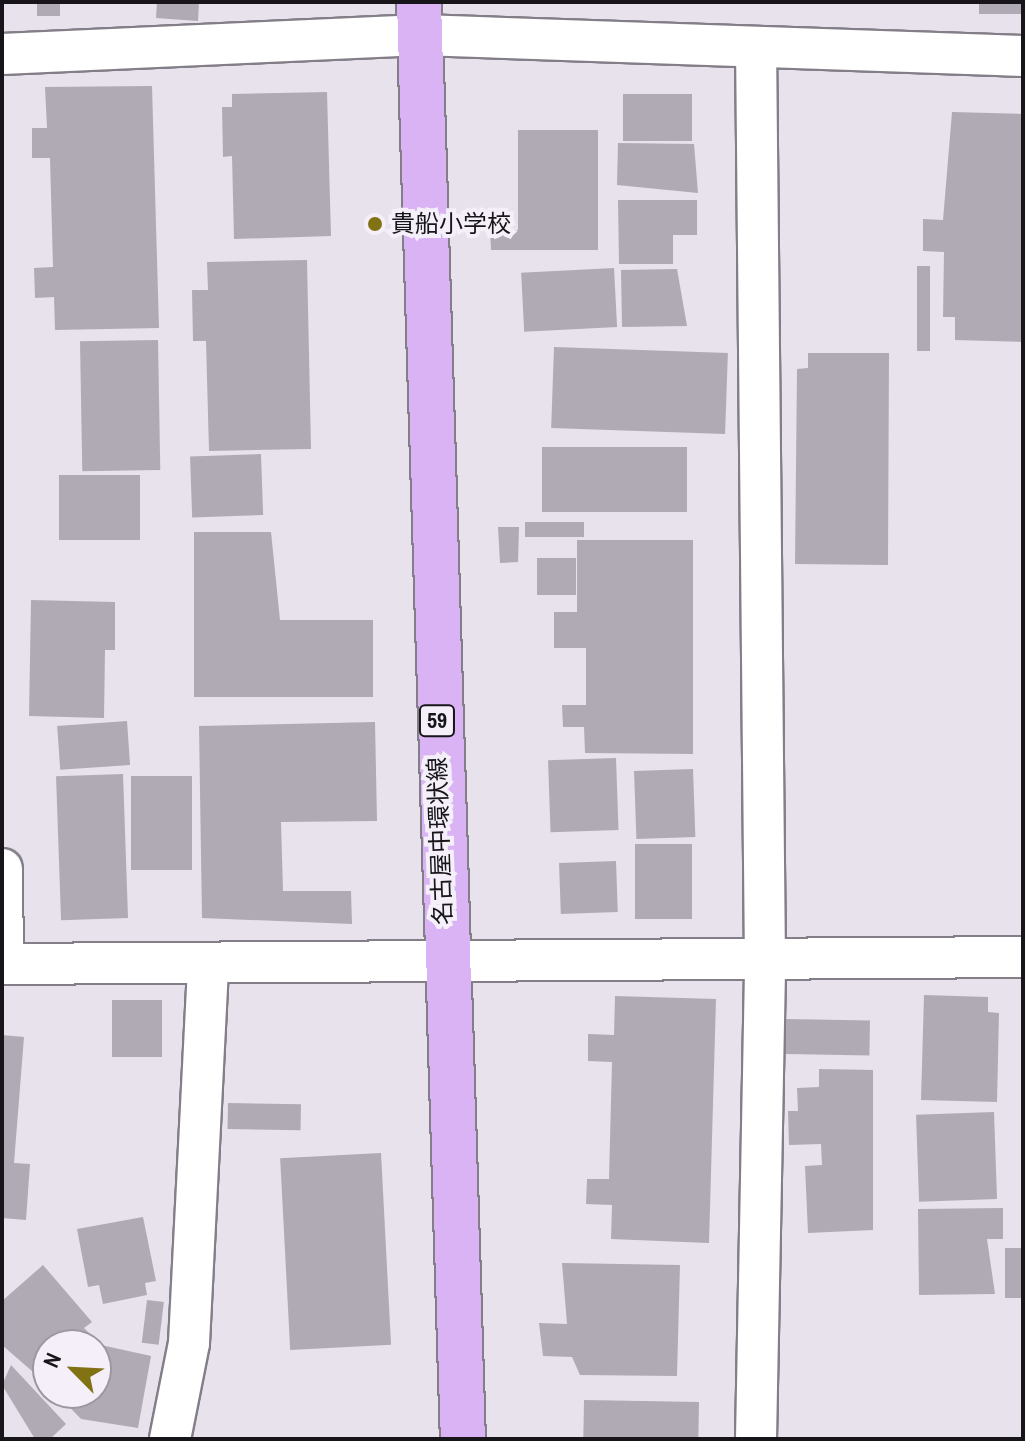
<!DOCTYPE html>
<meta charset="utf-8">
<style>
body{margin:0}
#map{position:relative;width:1025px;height:1441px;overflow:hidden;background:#e7e2ec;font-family:"Archivo Narrow","Noto Sans JP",sans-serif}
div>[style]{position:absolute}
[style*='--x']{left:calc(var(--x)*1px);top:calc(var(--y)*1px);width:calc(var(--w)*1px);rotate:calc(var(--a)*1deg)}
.building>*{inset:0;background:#b0aab4;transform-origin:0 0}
.roads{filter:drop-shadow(2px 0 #837e87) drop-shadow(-2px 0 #837e87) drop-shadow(0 2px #837e87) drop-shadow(0 -2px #837e87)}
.street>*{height:40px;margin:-20px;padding:0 20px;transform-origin:20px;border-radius:20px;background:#fff}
.primary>*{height:44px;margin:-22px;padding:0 22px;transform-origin:22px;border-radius:22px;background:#d9b3f3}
.dots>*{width:22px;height:22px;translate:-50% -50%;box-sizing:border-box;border:4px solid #f4eff9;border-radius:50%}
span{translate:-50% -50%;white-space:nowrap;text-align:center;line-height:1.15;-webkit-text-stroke:8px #f4eff9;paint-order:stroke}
.shield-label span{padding:2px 6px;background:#f4eff9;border:2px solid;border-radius:6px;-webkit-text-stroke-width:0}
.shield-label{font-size:22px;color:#171519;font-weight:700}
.poi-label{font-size:24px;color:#171519}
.left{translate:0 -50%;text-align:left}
.street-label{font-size:24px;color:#171519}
.frame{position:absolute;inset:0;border:4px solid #171519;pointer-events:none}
.north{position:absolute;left:32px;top:1329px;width:80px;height:80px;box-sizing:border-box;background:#f4eff9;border:2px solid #9c989f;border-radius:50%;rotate:294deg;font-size:22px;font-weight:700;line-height:32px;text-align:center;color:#171519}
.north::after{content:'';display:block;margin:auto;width:28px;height:36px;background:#817214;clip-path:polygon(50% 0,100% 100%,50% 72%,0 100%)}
</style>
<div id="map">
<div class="building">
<div style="left:37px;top:2px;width:23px;height:14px"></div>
<div style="clip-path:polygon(157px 2px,199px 2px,198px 21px,156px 18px)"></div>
<div style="left:979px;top:2px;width:44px;height:12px"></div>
<div style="clip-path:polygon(152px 86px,159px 328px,55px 330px,54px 297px,35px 298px,34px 268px,53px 267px,50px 158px,32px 158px,32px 128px,47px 128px,45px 87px)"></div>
<div style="clip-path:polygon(327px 92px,331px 236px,234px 239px,232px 156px,223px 157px,222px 107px,232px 107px,232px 94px)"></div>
<div style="left:623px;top:94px;width:69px;height:47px"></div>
<div style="clip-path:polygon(952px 112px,1023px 114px,1023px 342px,955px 340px,955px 317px,943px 317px,944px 252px,923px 251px,923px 219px,943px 220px)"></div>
<div style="clip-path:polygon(518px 130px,598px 130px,598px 250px,491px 250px,490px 230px,518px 230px)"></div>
<div style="clip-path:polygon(618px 143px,694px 144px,698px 193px,617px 185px)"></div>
<div style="clip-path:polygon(618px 200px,697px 200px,697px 235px,673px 235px,673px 264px,619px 264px)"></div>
<div style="clip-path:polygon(307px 260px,311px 449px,209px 451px,206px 341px,193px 341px,192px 290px,208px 290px,207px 262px)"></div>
<div style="left:917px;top:266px;width:13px;height:85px"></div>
<div style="left:614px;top:268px;width:59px;height:93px;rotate:87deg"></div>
<div style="clip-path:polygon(677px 269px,687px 326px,622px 327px,621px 270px)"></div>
<div style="left:158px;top:340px;width:130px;height:78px;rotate:89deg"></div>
<div style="left:554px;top:347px;width:174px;height:81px;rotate:2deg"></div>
<div style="clip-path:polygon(808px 353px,889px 353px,888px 565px,795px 564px,797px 369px,808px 368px)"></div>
<div style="left:542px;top:447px;width:145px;height:65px"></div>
<div style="left:261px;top:454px;width:61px;height:71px;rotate:88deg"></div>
<div style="left:59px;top:475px;width:81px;height:65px"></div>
<div style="left:525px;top:522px;width:59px;height:15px"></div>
<div style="clip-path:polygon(498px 527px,519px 527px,518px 562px,500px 563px)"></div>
<div style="clip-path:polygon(194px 532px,271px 532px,280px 620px,373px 620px,373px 697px,194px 697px)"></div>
<div style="clip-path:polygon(577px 540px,693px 540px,693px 754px,585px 753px,584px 727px,563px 727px,562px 705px,586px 705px,586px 648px,554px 648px,554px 612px,577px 612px)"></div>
<div style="left:576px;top:558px;width:37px;height:39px;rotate:90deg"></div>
<div style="clip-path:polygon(31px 600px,115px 602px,115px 650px,105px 650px,104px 718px,29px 716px)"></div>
<div style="left:127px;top:721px;width:44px;height:70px;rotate:86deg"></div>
<div style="clip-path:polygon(375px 722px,377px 821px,281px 822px,283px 891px,351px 891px,352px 924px,202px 918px,199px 726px)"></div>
<div style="left:616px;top:758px;width:72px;height:68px;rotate:88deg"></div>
<div style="left:693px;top:769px;width:68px;height:59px;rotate:88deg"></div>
<div style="left:123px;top:774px;width:144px;height:67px;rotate:88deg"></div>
<div style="left:192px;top:776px;width:94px;height:61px;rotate:90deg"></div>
<div style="left:635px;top:844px;width:57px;height:75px"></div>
<div style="left:616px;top:861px;width:51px;height:57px;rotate:88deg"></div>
<div style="clip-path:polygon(924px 995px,988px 997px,988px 1012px,999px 1013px,997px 1102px,921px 1100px)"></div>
<div style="clip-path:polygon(615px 996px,716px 999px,709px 1243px,611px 1239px,612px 1205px,586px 1204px,587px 1179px,609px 1179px,612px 1062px,588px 1061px,588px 1034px,614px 1035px)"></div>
<div style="left:112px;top:1000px;width:50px;height:57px"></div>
<div style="left:786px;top:1019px;width:84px;height:35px;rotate:1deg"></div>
<div style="clip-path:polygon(2px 1035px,24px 1037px,14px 1163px,30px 1164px,26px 1220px,2px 1218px)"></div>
<div style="clip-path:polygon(819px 1069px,873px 1070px,873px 1230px,808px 1233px,805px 1166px,822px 1165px,821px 1144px,789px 1145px,788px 1111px,798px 1111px,797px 1088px,819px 1087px)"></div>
<div style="left:228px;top:1103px;width:73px;height:26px;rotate:1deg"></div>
<div style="left:994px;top:1112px;width:87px;height:78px;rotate:88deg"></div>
<div style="left:381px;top:1153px;width:192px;height:101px;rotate:87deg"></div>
<div style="clip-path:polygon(1003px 1208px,1003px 1239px,987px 1239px,995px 1294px,919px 1295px,918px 1209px)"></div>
<div style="clip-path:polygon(143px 1217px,156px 1281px,145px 1283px,147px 1295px,103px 1304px,99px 1285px,88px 1287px,77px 1229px)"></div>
<div style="left:1005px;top:1248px;width:18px;height:50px"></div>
<div style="clip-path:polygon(562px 1263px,680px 1265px,677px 1376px,580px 1375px,572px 1357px,543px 1356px,539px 1323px,567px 1324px)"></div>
<div style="clip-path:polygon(43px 1265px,92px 1322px,84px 1328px,101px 1345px,151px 1356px,138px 1428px,81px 1419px,56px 1393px,96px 1393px,96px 1345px,48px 1345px,48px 1385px,2px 1345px,2px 1301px)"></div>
<div style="left:147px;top:1300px;width:17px;height:43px;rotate:7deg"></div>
<div style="clip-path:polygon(11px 1365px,66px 1424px,50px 1439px,35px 1439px,2px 1385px)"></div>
<div style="left:584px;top:1400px;width:115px;height:39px;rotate:1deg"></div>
</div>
<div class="roads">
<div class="street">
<div style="--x:2;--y:54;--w:419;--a:-2.6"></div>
<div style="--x:421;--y:35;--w:602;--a:2"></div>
<div style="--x:2;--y:869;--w:95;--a:89.4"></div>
<div style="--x:2;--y:964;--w:1021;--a:-0.39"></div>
<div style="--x:170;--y:1439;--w:98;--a:-78.8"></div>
<div style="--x:189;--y:1343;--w:375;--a:-87.1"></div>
<div style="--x:756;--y:1439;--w:476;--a:-88.9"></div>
<div style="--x:765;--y:963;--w:915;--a:-90.56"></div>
</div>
<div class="primary">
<div style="--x:419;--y:2;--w:1438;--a:88.25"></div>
</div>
</div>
<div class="dots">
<div style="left:375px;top:224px;background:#817214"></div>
</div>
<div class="shield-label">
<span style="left:437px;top:721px">59</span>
</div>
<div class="poi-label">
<span class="left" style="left:391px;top:224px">貴船小学校</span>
</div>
<div class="street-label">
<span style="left:440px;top:841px;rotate:-92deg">名古屋中環状線</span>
</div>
<div class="frame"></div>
<div class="north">N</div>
</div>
